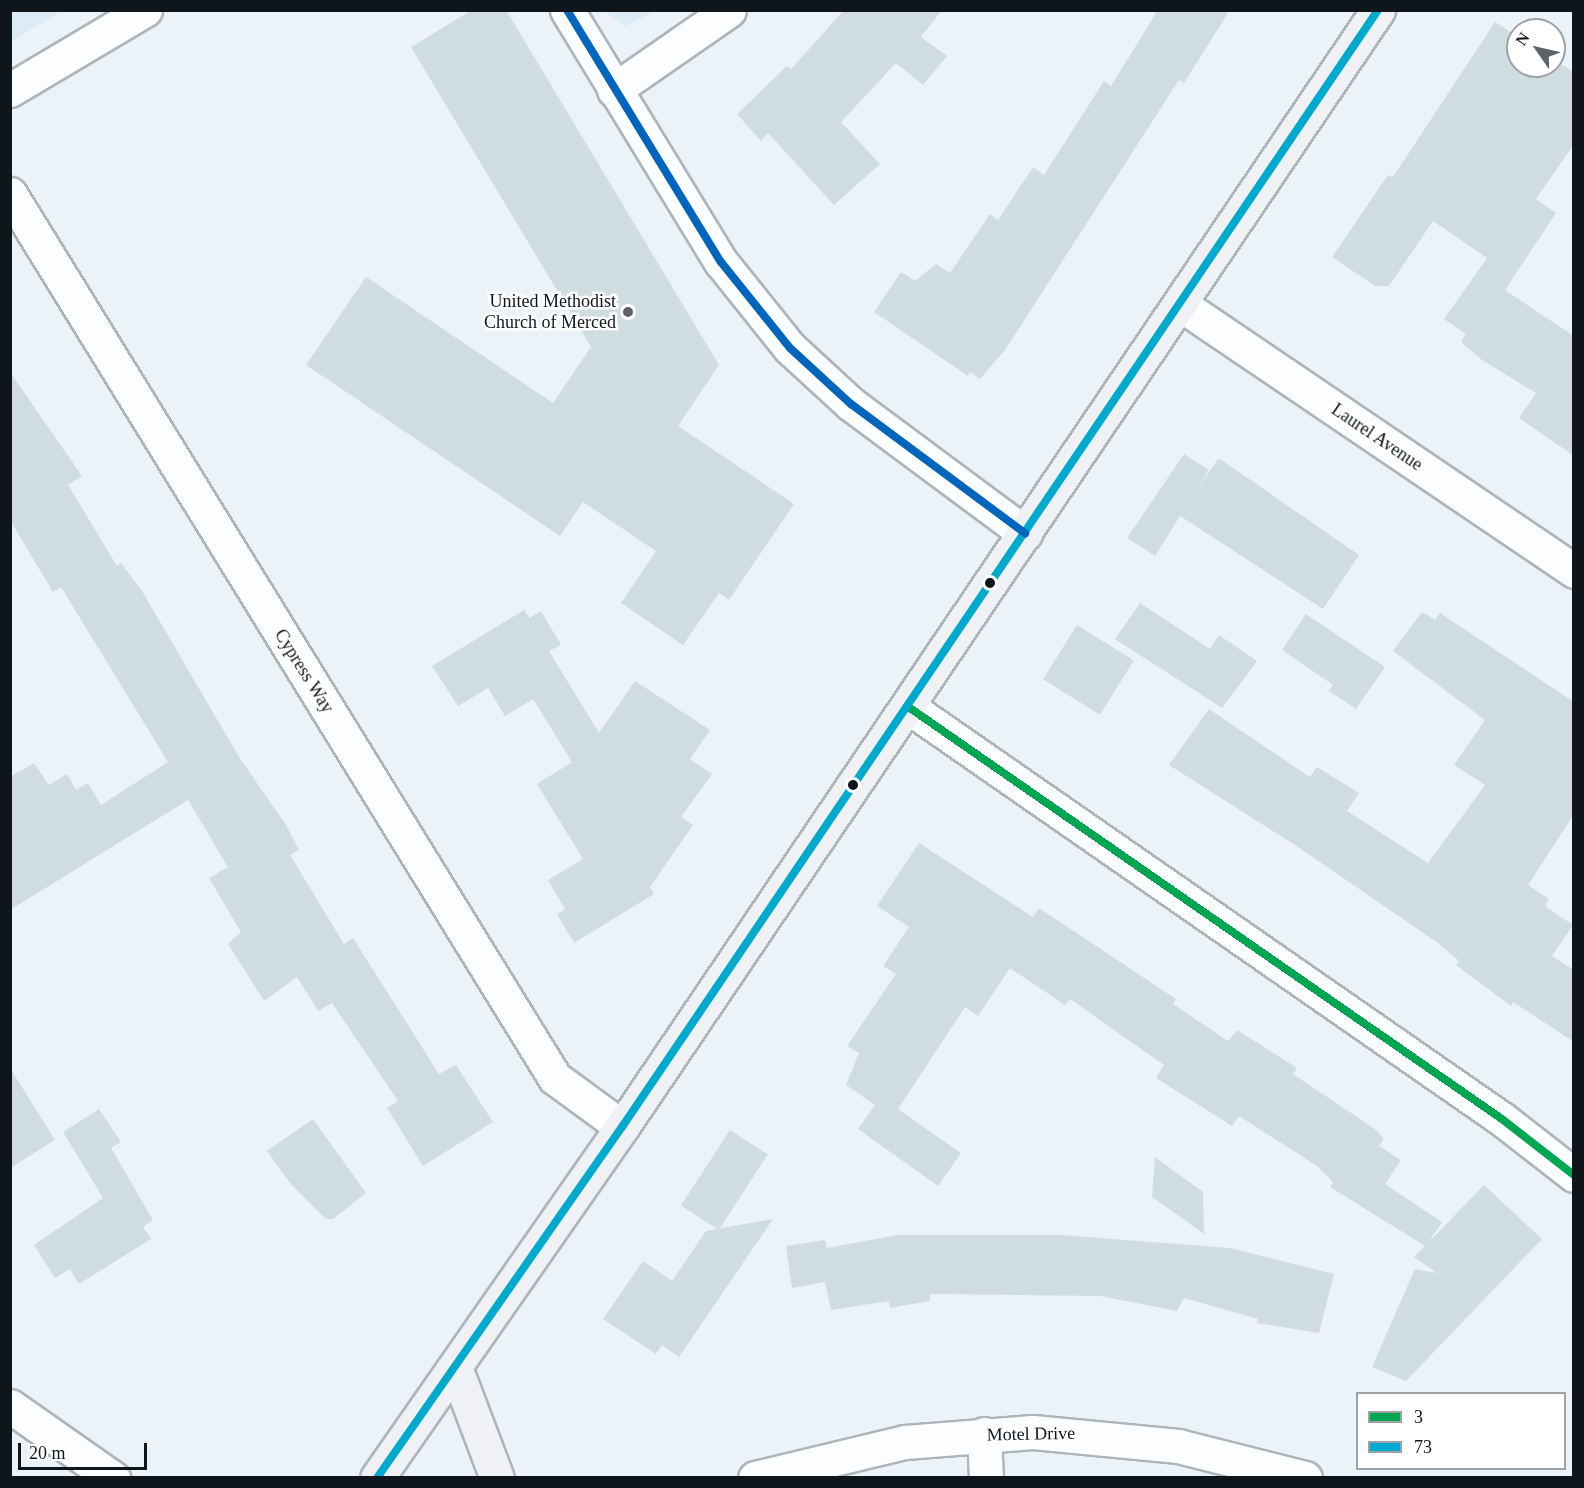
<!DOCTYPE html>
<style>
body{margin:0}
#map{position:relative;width:1584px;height:1488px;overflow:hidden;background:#ebf3f8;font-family:Georgia,serif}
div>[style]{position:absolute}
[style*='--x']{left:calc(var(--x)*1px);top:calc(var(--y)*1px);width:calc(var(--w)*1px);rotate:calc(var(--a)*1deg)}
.built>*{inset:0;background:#dbecf7}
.building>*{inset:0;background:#d0dde0;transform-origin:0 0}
.roads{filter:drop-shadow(2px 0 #adb5ba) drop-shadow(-2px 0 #adb5ba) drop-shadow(0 2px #adb5ba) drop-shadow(0 -2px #adb5ba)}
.minor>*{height:33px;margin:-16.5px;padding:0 16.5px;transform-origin:16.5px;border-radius:16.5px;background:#fcfdfe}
.major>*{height:33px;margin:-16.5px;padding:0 16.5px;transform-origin:16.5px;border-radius:16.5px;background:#eff1f5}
.bus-1>*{height:8px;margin:-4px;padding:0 4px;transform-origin:4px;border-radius:4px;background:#00a651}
.bus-2>*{height:8px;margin:-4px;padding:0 4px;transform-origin:4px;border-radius:4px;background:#00a9ce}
.bus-3>*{height:8px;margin:-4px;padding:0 4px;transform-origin:4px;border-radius:4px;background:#0065bd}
.dots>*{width:16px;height:16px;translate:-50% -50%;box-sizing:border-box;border:3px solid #fff;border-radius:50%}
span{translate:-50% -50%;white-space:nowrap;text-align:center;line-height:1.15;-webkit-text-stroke:5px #fff;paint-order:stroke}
.poi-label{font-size:18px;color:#0e161b}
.right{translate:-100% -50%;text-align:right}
.street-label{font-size:18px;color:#0e161b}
.frame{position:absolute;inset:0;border:12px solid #0e161b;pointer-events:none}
.legend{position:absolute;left:1356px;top:1392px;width:210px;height:78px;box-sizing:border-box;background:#fff;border:2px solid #9fa2a4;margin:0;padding:8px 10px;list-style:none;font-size:18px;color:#0e161b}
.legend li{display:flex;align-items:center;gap:12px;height:30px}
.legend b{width:30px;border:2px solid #9fa2a4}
.north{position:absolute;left:1506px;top:18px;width:60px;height:60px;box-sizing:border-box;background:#fff;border:2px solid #9fa2a4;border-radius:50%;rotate:304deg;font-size:16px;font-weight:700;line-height:24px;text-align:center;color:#0e161b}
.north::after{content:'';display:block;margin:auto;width:21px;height:27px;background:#5b6368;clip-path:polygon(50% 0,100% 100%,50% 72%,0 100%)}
.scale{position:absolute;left:18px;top:1443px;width:129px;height:27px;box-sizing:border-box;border:3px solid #0e161b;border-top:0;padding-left:8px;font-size:18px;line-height:21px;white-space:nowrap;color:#0e161b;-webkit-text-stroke:4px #fff;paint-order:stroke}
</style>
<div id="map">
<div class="built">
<div style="clip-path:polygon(11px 10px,62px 10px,62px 11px,11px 42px)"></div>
<div style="clip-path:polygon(604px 11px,656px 11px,625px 26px)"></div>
</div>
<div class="building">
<div style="clip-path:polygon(472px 10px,506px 10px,719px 365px,678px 426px,794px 504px,729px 600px,719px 593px,683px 645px,621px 603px,656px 551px,583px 502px,560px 536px,306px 365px,366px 277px,553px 403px,591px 347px,411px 47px)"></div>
<div style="clip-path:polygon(844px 10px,942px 10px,921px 37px,947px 56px,923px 85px,896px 63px,841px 122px,880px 164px,834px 205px,768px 133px,761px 141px,737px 114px,787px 66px,791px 69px)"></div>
<div style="clip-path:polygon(1158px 10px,1230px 10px,1184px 83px,1179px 80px,1005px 350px,980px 379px,970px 372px,968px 376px,874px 312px,901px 272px,915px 281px,936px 264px,950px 273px,990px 214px,998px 220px,1033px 167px,1044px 175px,1104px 81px,1111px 86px)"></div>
<div style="clip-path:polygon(1495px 22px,1518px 37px,1518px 66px,1554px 66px,1554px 60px,1574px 72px,1574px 144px,1536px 199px,1556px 213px,1505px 290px,1574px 336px,1574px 456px,1519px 418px,1536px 393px,1482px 360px,1461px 342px,1466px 334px,1444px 319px,1487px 258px,1433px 221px,1389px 286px,1375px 286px,1332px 257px,1388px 175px,1393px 177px)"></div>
<div style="clip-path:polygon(10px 372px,82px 476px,68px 485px,117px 566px,121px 563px,142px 591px,239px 757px,286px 825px,299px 850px,290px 855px,344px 944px,353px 938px,439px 1074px,456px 1065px,493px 1122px,423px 1166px,387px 1108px,398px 1101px,332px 1003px,318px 1011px,297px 977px,264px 1001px,228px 944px,241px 932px,209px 878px,228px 867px,188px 800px,10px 910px,10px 777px,34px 763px,49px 785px,67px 774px,76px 790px,88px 783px,101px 805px,168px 762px,61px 587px,53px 592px,10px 520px)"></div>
<div style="clip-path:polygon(1184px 454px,1209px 470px,1197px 490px,1218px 459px,1223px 461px,1359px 555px,1323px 609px,1180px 516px,1155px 556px,1127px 538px)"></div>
<div style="clip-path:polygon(1140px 603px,1210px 649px,1219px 635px,1257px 661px,1222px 708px,1115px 639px)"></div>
<div style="clip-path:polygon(524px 610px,530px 618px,541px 611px,561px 645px,549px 651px,599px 733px,635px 681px,710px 730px,690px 759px,712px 774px,681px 817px,693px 825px,650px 887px,654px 894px,574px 943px,557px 914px,565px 909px,548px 880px,583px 859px,537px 784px,572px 762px,533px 699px,505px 716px,488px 688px,458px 706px,432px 666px)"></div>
<div style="clip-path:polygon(1422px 612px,1435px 620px,1440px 613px,1574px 702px,1574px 814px,1528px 885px,1549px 899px,1545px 906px,1573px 925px,1552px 956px,1574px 970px,1574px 1042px,1513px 1002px,1511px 1006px,1456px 965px,1459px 961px,1438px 943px,1295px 845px,1169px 765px,1209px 709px,1310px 777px,1317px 767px,1359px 793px,1347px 811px,1428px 863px,1485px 785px,1454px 765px,1485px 720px,1393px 651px)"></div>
<div style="clip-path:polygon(1306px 614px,1385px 667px,1356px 709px,1329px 691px,1333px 685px,1282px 650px)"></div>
<div style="left:1077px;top:625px;width:67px;height:64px;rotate:32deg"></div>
<div style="clip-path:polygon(919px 843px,1033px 917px,1039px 908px,1176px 999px,1173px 1004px,1228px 1041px,1237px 1030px,1261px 1045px,1297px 1068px,1293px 1074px,1375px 1129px,1384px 1138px,1379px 1146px,1401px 1160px,1385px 1184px,1442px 1222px,1429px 1242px,1484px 1185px,1542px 1239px,1406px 1381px,1372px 1367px,1415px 1269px,1437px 1273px,1414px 1257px,1425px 1246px,1330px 1187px,1333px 1182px,1317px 1166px,1239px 1116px,1232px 1126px,1156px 1078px,1164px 1065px,1070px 999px,1065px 1005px,1010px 968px,978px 1016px,965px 1007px,898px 1109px,961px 1153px,938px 1186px,858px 1129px,875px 1105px,846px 1085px,859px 1053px,847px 1046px,896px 974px,883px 966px,909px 927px,877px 906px)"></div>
<div style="clip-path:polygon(10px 1068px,55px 1140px,10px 1168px)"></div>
<div style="clip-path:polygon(99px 1109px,121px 1142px,111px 1148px,153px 1220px,143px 1227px,151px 1239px,79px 1284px,70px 1269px,55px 1278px,34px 1245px,103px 1198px,63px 1132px)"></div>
<div style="clip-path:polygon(313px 1119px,366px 1193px,333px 1219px,326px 1219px,290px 1183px,267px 1151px)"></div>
<div style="left:730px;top:1130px;width:45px;height:90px;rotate:33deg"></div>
<div style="clip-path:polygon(1155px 1157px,1203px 1192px,1204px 1234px,1152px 1197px)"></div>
<div style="clip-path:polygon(773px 1219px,679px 1357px,662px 1345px,656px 1354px,603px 1319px,643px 1261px,672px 1281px,706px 1231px)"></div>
<div style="clip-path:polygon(898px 1235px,1060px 1235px,1230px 1248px,1334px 1274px,1319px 1333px,1257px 1323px,1258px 1319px,1184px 1298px,1177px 1311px,1100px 1296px,930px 1294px,930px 1301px,890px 1308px,889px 1301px,831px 1310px,825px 1282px,792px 1288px,786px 1246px,825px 1240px,827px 1248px)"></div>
</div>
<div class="roads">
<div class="minor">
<div style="--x:567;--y:10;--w:295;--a:58.6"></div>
<div style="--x:721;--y:262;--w:110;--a:51.3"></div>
<div style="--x:790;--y:348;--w:83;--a:42.6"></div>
<div style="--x:851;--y:404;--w:217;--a:36.6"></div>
<div style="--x:10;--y:90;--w:157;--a:-30.7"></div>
<div style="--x:614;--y:90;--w:140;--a:-34.8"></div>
<div style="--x:10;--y:194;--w:1038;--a:58.35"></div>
<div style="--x:555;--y:1078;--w:83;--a:36.2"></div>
<div style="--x:1180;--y:304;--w:476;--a:34.1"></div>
<div style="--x:907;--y:706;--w:724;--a:34.77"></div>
<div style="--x:1502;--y:1119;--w:91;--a:37.9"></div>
<div style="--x:10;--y:1406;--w:126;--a:35"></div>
<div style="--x:984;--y:1434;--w:44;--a:87.4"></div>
<div style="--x:755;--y:1478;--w:154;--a:-13.5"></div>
<div style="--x:905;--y:1442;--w:128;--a:-4.5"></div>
<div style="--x:1033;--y:1432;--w:146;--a:5.5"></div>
<div style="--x:1178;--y:1446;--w:131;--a:14.1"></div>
</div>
<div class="major">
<div style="--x:455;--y:1367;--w:119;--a:69.3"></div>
<div style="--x:377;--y:1478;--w:428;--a:-55.1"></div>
<div style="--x:622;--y:1127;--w:1349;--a:-55.91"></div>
</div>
</div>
<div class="bus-1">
<div style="--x:907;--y:706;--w:724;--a:34.77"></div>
<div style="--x:1502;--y:1119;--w:91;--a:37.9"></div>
</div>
<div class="bus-2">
<div style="--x:377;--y:1478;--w:428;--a:-55.1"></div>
<div style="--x:622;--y:1127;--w:1349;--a:-55.91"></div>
</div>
<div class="bus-3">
<div style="--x:567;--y:10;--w:295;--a:58.6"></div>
<div style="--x:721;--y:262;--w:110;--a:51.3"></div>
<div style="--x:790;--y:348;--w:83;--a:42.6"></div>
<div style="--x:851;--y:404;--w:217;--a:36.6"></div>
</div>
<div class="dots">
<div style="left:628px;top:312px;background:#5b6368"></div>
<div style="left:990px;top:583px;background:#0e161b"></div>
<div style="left:853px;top:785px;background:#0e161b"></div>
</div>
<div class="poi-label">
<span class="right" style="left:616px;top:312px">United Methodist<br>Church of Merced</span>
</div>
<div class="street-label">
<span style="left:1377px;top:437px;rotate:34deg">Laurel Avenue</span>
<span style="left:304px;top:671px;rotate:58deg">Cypress Way</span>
<span style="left:1031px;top:1434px;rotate:-1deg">Motel Drive</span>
</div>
<div class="frame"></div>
<ul class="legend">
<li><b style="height:8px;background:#00a651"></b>3</li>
<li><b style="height:8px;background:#00a9ce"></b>73</li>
</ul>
<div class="north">N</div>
<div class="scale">20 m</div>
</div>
